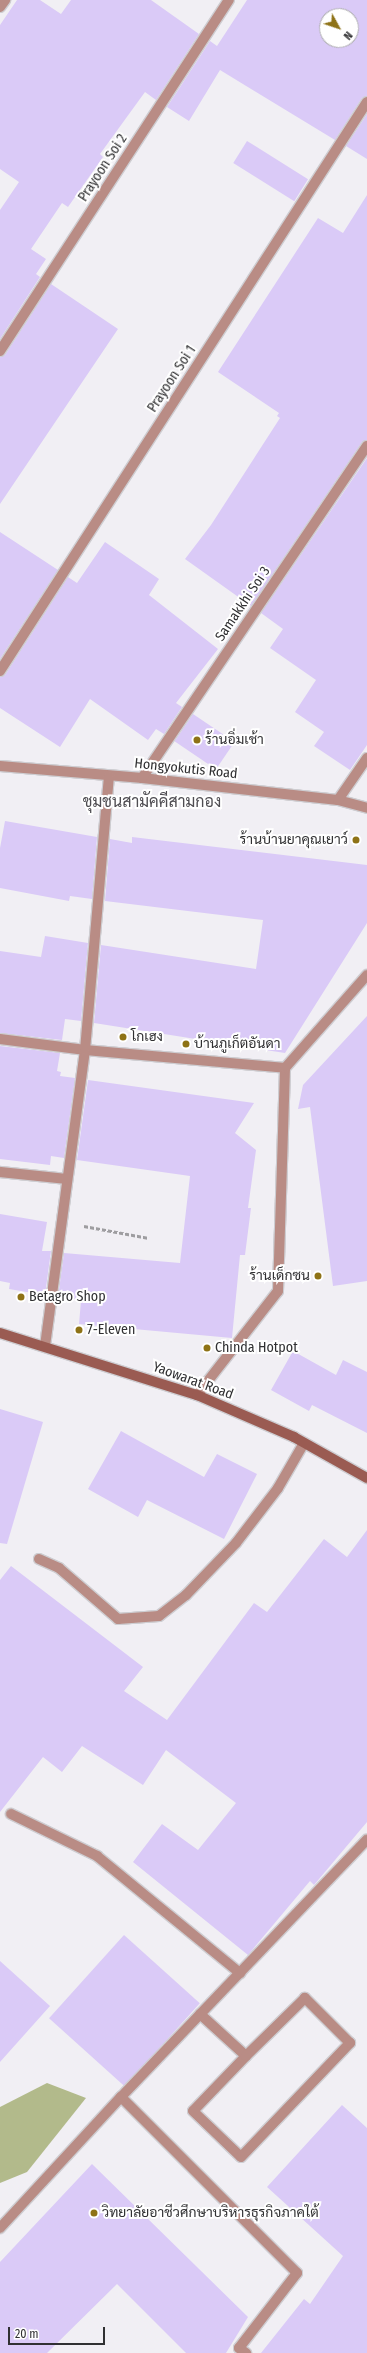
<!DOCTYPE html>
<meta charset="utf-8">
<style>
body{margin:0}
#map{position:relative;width:367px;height:2353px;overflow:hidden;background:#f1eff4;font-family:"Fira Sans Condensed",Sarabun,sans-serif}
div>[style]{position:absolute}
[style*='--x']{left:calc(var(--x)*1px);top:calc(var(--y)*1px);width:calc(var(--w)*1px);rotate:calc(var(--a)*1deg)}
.forest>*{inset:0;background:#b2ba8b}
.building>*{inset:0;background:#dacaf7;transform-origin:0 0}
.path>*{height:2.5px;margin-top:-1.25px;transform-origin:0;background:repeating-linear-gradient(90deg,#9e9da0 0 4px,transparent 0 6px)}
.roads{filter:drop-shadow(1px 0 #cecdd1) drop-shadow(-1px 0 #cecdd1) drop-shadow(0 1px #cecdd1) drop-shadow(0 -1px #cecdd1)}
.lane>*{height:10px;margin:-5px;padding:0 5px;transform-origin:5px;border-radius:5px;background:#b98c85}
.street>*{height:10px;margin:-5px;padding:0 5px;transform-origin:5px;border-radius:5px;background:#b98c85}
.secondary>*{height:10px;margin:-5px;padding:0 5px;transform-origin:5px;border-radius:5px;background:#9a5b52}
.dots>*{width:11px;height:11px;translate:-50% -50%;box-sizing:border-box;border:2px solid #fff;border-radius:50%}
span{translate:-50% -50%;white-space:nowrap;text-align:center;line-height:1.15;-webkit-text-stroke:4px #fff;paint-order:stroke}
.street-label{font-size:14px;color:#303032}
.poi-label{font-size:14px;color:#303032}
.left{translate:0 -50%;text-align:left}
.right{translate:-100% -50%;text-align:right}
.quarter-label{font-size:16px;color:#4f4d52}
.north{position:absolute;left:319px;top:8px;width:40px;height:40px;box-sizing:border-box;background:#fff;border:1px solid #acacad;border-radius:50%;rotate:130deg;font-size:11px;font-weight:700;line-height:16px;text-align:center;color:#303032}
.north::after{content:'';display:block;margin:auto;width:14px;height:18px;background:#8e7216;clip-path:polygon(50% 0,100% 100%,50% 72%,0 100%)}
.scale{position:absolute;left:8px;top:2327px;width:97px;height:18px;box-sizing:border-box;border:2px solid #303032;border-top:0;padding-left:5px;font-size:12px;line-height:14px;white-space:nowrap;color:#303032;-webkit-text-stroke:3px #fff;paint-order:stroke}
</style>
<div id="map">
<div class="forest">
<div style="clip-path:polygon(47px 2083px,86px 2098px,27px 2172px,0 2183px,0 2107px)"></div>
</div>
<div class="building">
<div style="clip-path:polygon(17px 0,40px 0,61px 14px,71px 0,151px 0,199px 34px,156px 100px,145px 92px,100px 154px,103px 157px,68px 207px,62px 203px,31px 249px,46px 259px,36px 274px,40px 277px,0 339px,0 210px,19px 182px,0 169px,0 25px)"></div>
<div style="clip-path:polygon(evenodd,247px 0,367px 0,367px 96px,362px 98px,335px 140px,220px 70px,189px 121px,167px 107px,210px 41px,217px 46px,247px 0,327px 16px,351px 16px,351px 40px,327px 40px,327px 16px)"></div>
<div style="clip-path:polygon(367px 114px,367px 159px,346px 146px)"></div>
<div style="left:247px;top:141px;width:72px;height:26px;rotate:32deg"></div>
<div style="clip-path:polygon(367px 195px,367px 440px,362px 442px,251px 606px,185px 559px,211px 525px,280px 418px,277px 416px,279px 413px,218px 372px,318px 218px,343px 233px)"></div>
<div style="clip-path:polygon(51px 284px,118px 329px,0 504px,0 357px,5px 355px)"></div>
<div style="clip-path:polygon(367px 458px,367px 745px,350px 770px,314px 746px,324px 732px,295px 712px,316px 680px,270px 648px,283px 629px,261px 613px)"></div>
<div style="clip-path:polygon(0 532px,58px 570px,0 659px)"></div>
<div style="clip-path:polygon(105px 542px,159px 579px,149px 595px,218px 649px,176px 703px,182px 707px,164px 734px,156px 729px,148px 740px,90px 699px,60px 747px,0 708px,0 677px,5px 675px,68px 577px,77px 583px)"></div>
<div style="left:193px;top:714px;width:50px;height:33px;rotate:34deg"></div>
<div style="clip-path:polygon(5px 821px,97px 837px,92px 899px,70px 896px,69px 901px,0 888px,0 848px)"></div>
<div style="clip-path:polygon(132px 837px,367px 865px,367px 923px,285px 1053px,94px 1023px,101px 945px,256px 969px,263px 920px,105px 901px,110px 839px,132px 843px)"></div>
<div style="clip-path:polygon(45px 936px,88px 943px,81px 1021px,65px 1019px,62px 1040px,0 1033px,0 951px,41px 957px)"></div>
<div style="clip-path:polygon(367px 1016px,367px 1281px,333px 1286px,310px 1107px,298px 1109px,303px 1085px)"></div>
<div style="clip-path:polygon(0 1046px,60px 1053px,57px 1071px,61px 1072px,60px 1076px,75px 1078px,64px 1158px,51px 1156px,50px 1165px,0 1159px)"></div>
<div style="clip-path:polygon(88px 1080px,254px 1103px,235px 1133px,256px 1150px,248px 1208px,251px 1208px,245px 1255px,240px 1255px,232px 1338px,79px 1324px,81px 1301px,58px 1297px,64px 1253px,180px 1263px,190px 1176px,77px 1160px)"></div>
<div style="clip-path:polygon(0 1214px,47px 1222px,42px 1251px,51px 1251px,45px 1295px,9px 1289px,10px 1283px,0 1281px)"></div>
<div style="clip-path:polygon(293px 1351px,336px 1375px,343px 1360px,367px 1372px,367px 1433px,312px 1405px,309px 1411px,271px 1390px)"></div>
<div style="clip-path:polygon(0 1409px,43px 1422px,7px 1544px,0 1543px)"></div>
<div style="clip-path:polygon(121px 1431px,204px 1477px,217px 1454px,257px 1474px,224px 1539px,147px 1500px,138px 1517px,88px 1489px)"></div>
<div style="clip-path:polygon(367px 1530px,367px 1822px,314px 1885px,310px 1881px,248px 1955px,133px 1862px,162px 1824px,198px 1850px,236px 1803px,166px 1750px,143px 1785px,82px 1746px,62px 1772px,43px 1757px,0 1812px,0 1580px,11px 1566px,143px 1667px,124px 1691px,167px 1720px,254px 1603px,267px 1612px,324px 1539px,347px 1557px)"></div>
<div style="left:124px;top:1935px;width:102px;height:112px;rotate:42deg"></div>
<div style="clip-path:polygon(0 1961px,50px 2006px,0 2062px)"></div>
<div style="clip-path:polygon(342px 2105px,367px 2128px,367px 2353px,261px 2353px,304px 2299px,310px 2304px,343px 2256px,267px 2187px)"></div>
<div style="clip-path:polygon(92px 2164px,248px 2317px,226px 2353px,186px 2353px,117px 2284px,47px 2353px,0 2353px,0 2262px)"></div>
</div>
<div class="path">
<div style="--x:84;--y:1226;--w:66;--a:10.5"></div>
</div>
<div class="roads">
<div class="lane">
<div style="--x:0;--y:1172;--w:67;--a:6"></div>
<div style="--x:39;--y:1559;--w:22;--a:24"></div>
<div style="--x:59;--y:1568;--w:78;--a:40.8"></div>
<div style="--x:118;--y:1619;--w:41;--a:-4.2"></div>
<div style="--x:159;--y:1616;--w:34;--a:-38"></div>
<div style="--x:186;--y:1595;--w:72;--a:-46.1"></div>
<div style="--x:236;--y:1543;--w:69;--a:-52.6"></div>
<div style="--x:278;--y:1488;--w:52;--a:-60"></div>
<div style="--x:11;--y:1814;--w:96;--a:26"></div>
<div style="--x:97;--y:1856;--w:185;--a:39.3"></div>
<div style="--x:200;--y:2014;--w:62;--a:42.4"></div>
<div style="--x:246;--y:2056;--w:76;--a:133.9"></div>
<div style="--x:193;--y:2111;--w:66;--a:43.8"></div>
<div style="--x:241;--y:2157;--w:158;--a:-46.3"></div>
<div style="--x:350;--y:2043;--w:64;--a:-135"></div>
<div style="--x:305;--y:1998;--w:83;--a:135.5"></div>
</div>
<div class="street">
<div style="--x:0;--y:7;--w:9;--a:-54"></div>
<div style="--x:0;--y:351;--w:419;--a:-56.9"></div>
<div style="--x:0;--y:671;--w:677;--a:-57.18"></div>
<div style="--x:0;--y:766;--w:143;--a:4.8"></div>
<div style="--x:142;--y:778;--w:197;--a:6.4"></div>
<div style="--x:338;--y:800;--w:30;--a:15"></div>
<div style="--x:142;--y:778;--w:401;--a:-55.9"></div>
<div style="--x:338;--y:800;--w:51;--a:-55.4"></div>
<div style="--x:0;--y:1039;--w:86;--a:7.4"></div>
<div style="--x:85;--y:1050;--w:201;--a:5.1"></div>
<div style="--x:45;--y:1346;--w:299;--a:-82.3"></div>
<div style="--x:85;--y:1050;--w:275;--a:-85"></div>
<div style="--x:197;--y:1395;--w:132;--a:-52.1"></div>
<div style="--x:278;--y:1291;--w:223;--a:-88.2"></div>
<div style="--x:285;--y:1068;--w:124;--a:-48.6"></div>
<div style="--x:121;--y:2097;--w:249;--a:45"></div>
<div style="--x:297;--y:2273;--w:95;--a:127.7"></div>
<div style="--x:239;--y:2348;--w:9;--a:36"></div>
<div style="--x:0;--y:2228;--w:178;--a:-47.3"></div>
<div style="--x:121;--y:2097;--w:356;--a:-46.3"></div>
</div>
<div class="secondary">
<div style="--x:0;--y:1333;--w:207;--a:17.5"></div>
<div style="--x:197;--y:1395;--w:106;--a:23.4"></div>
<div style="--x:294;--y:1437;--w:84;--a:29.3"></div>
</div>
</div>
<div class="dots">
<div style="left:197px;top:740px;background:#8e7216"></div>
<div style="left:356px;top:840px;background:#8e7216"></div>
<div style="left:123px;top:1037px;background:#8e7216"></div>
<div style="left:186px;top:1044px;background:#8e7216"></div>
<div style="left:318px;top:1276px;background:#8e7216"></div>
<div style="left:21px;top:1297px;background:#8e7216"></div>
<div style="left:79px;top:1330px;background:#8e7216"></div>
<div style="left:207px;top:1348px;background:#8e7216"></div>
<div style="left:94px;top:2213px;background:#8e7216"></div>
</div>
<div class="street-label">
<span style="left:103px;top:168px;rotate:-57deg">Prayoon Soi 2</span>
<span style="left:172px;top:379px;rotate:-57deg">Prayoon Soi 1</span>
<span style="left:243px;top:604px;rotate:-56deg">Samakkhi Soi 3</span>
<span style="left:186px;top:769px;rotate:6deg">Hongyokutis Road</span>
<span style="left:193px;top:1381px;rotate:20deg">Yaowarat Road</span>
</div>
<div class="poi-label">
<span class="left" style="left:205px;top:740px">ร้านอิ่มเช้า</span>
<span class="right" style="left:348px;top:840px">ร้านบ้านยาคุณเยาว์</span>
<span class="left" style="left:131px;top:1037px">โกเฮง</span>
<span class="left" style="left:194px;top:1044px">บ้านภูเก็ตอันดา</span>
<span class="right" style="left:310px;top:1276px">ร้านเด็กซน</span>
<span class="left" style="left:29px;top:1297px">Betagro Shop</span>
<span class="left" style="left:87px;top:1330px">7-Eleven</span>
<span class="left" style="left:215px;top:1348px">Chinda Hotpot</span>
<span class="left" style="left:102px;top:2213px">วิทยาลัยอาชีวศึกษาบริหารธุรกิจภาคใต้</span>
</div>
<div class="quarter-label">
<span style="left:152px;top:802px">ชุมชนสามัคคีสามกอง</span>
</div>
<div class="north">N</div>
<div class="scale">20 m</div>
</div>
